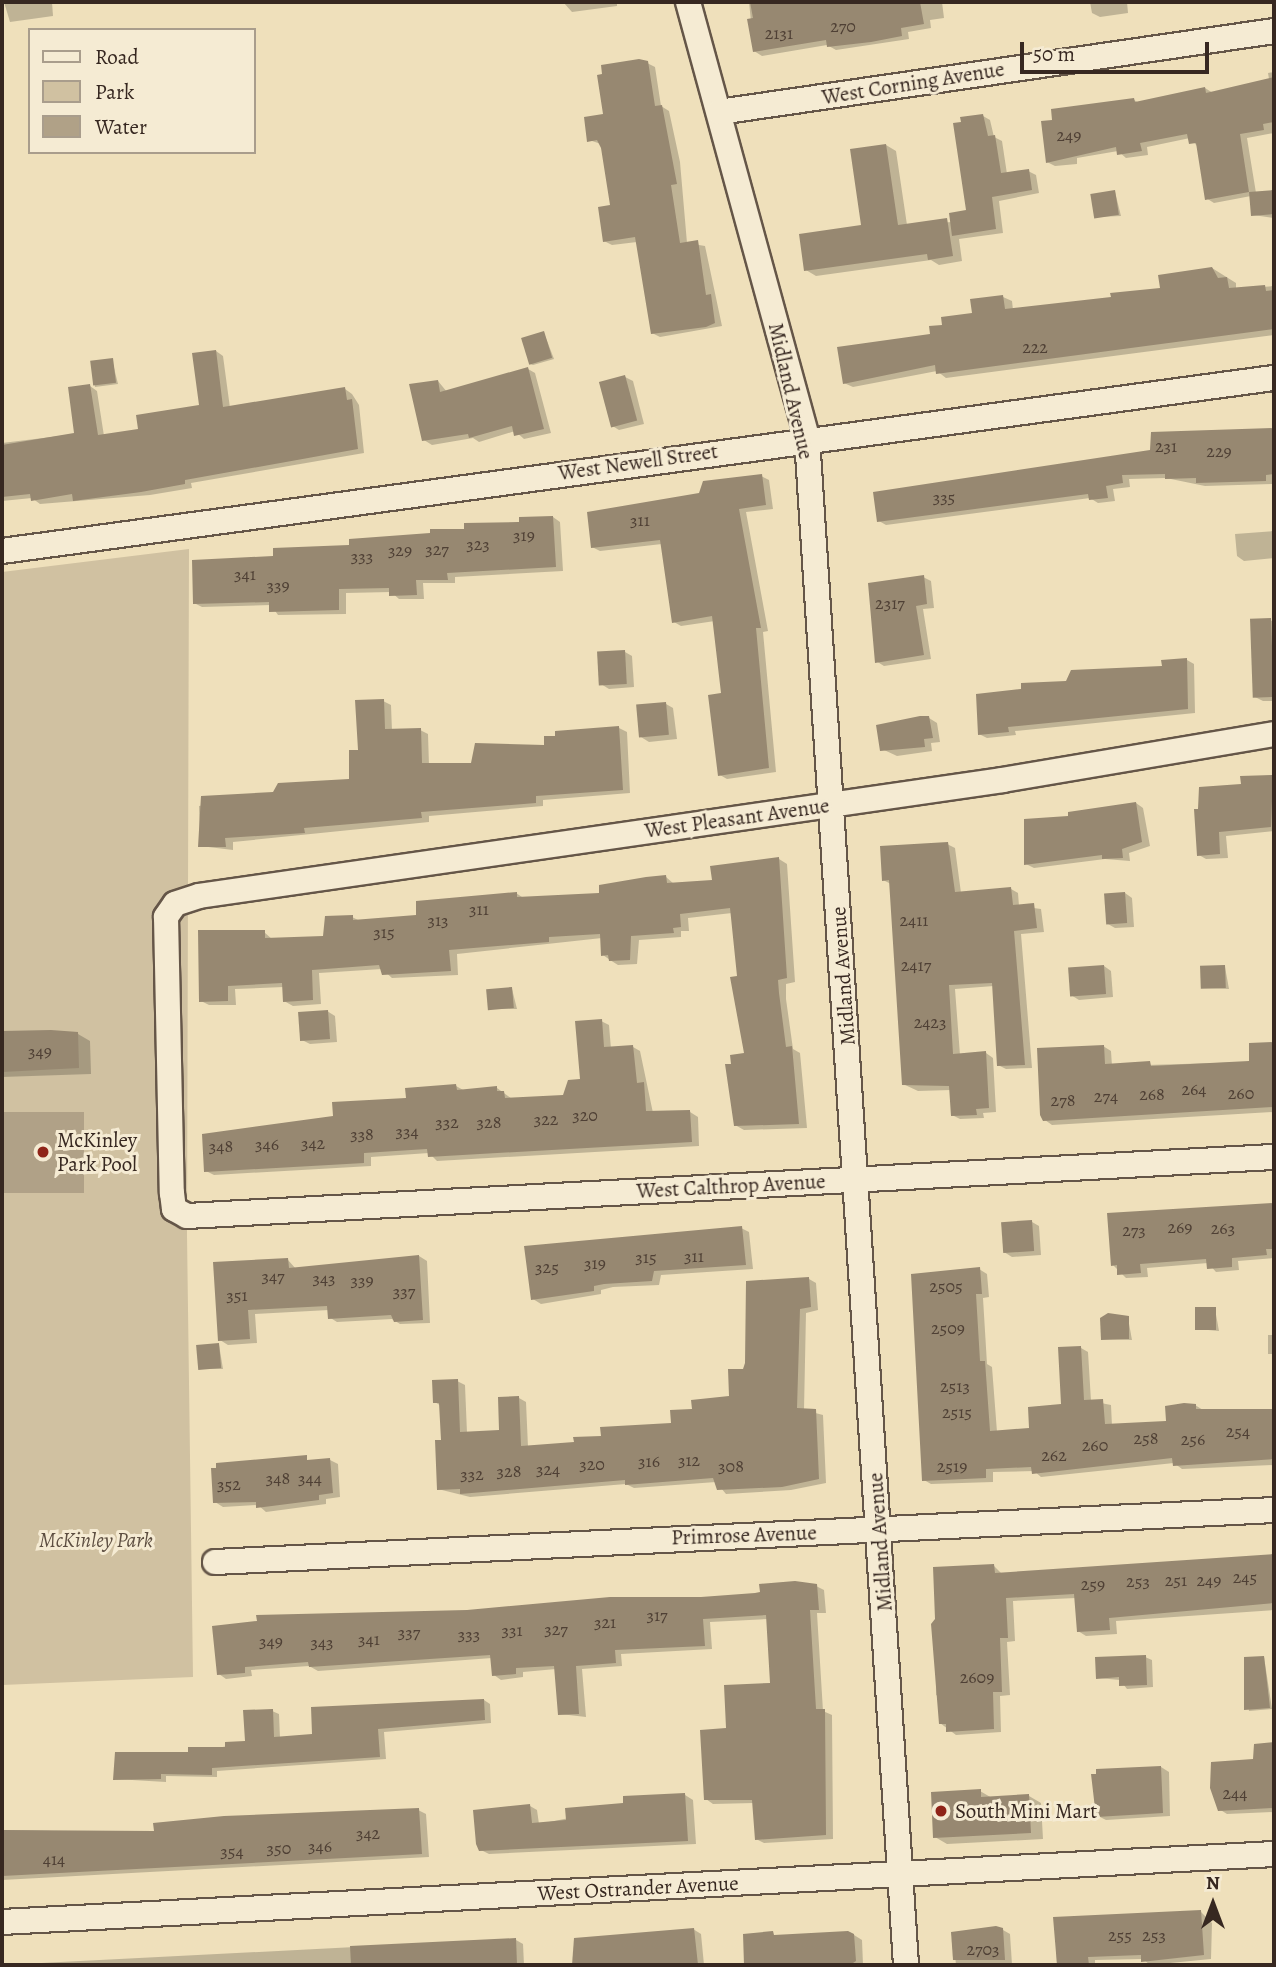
<!DOCTYPE html>
<style>
body{margin:0}
#map{position:relative;width:1276px;height:1967px;overflow:hidden;background:#efe0bb;font-family:Alegreya,serif}
div>[style]{position:absolute}
[style*='--x']{left:calc(var(--x)*1px);top:calc(var(--y)*1px);width:calc(var(--w)*1px);rotate:calc(var(--a)*1deg)}
.green>*{inset:0;background:#d0c1a1}
.water>*{inset:0;background:#b0a187;transform-origin:0 0}
.shadow>*{inset:0;background:#0003;transform-origin:0 0}
.building>*{inset:0;background:#978871;transform-origin:0 0}
.roads{filter:drop-shadow(2px 0 #655648) drop-shadow(-2px 0 #655648) drop-shadow(0 2px #655648) drop-shadow(0 -2px #655648)}
.minor>*{height:24px;margin:-12px;padding:0 12px;transform-origin:12px;border-radius:12px;background:#f5ebd3}
.dots>*{width:19px;height:19px;translate:-50% -50%;box-sizing:border-box;border:4px solid #f5ebd3;border-radius:50%}
span{translate:-50% -50%;white-space:nowrap;text-align:center;line-height:1.15;-webkit-text-stroke:6px #f5ebd3;paint-order:stroke}
.number-label{font-size:18px;color:#4f4035}
.number-label span{-webkit-text-stroke-width:0}
.street-label{font-size:21px;color:#372821}
.poi-label{font-size:21px;color:#372821}
.left{translate:0 -50%;text-align:left}
.park-label{font-size:21px;color:#5d4e41;font-style:italic}
.frame{position:absolute;inset:0;border:4px solid #372821;pointer-events:none}
.legend{position:absolute;left:28px;top:28px;width:228px;height:126px;box-sizing:border-box;background:#f5ebd3;border:2px solid #a99d8c;margin:0;padding:9px 12px;list-style:none;font-size:21px;color:#372821}
.legend li{display:flex;align-items:center;gap:14px;height:35px}
.legend b{width:35px;border:2px solid #a99d8c}
.north{position:absolute;left:1178px;top:1869px;width:70px;height:70px;-webkit-text-stroke:5px #f5ebd3;paint-order:stroke;rotate:0deg;font-size:19px;font-weight:700;line-height:28px;text-align:center;color:#372821}
.north::after{content:'';display:block;margin:auto;width:24px;height:32px;background:#372821;clip-path:polygon(50% 0,100% 100%,50% 72%,0 100%)}
.scale{position:absolute;left:1020px;top:42px;width:189px;height:32px;box-sizing:border-box;border:4px solid #372821;border-top:0;padding-left:9px;font-size:21px;line-height:24px;white-space:nowrap;color:#372821;-webkit-text-stroke:5px #f5ebd3;paint-order:stroke}
</style>
<div id="map">
<div class="green">
<div style="clip-path:polygon(189px 549px,187px 1235px,193px 1677px,2px 1685px,2px 572px)"></div>
</div>
<div class="water">
<div style="left:2px;top:1112px;width:82px;height:81px"></div>
</div>
<div class="shadow">
<div style="clip-path:polygon(4px 2px,52px 2px,53px 16px,10px 22px)"></div>
<div style="clip-path:polygon(563px 2px,617px 2px,617px 6px,572px 12px)"></div>
<div style="clip-path:polygon(749px 2px,797px 2px,797px 6px,828px 2px,942px 2px,944px 18px,930px 20px,931px 28px,908px 32px,909px 39px,836px 50px,827px 45px,762px 56px,754px 51px)"></div>
<div style="clip-path:polygon(1090px 2px,1127px 2px,1128px 13px,1100px 17px,1092px 13px)"></div>
<div style="clip-path:polygon(647px 63px,655px 67px,661px 106px,669px 111px,680px 162px,687px 243px,705px 246px,722px 326px,660px 337px,652px 333px,637px 242px,612px 245px,604px 241px,612px 206px,601px 144px,589px 140px)"></div>
<div style="clip-path:polygon(1274px 72px,1274px 133px,1247px 138px,1256px 193px,1274px 192px,1274px 218px,1253px 215px,1251px 196px,1214px 203px,1206px 198px,1198px 147px,1190px 138px,1147px 147px,1148px 155px,1126px 158px,1118px 151px,1077px 158px,1077px 164px,1055px 166px,1047px 162px,1134px 100px,1139px 103px,1205px 88px,1213px 93px,1269px 79px,1268px 73px)"></div>
<div style="clip-path:polygon(983px 116px,990px 120px,994px 137px,1002px 141px,1007px 174px,1028px 171px,1036px 175px,1039px 193px,999px 201px,1003px 233px,959px 239px,962px 261px,939px 265px,931px 260px,816px 276px,806px 270px,863px 227px,886px 145px,896px 151px,907px 225px,952px 222px,968px 212px)"></div>
<div style="clip-path:polygon(1115px 192px,1121px 216px,1096px 217px)"></div>
<div style="clip-path:polygon(1212px 268px,1236px 283px,1236px 289px,1274px 286px,1274px 335px,946px 378px,937px 371px,853px 387px,844px 383px,1003px 297px,1012px 301px,1013px 310px,1113px 298px,1162px 289px)"></div>
<div style="clip-path:polygon(544px 333px,554px 359px,533px 365px,530px 364px)"></div>
<div style="clip-path:polygon(216px 351px,223px 356px,230px 408px,345px 389px,352px 394px,359px 405px,364px 453px,191px 483px,192px 488px,150px 495px,40px 504px,32px 498px,2px 501px,2px 443px,76px 434px,90px 386px,97px 391px,104px 436px,140px 431px,201px 407px)"></div>
<div style="clip-path:polygon(112px 360px,118px 384px,95px 387px,92px 362px)"></div>
<div style="clip-path:polygon(528px 369px,535px 373px,551px 433px,524px 439px,515px 431px,479px 442px,473px 438px,432px 445px,424px 440px,438px 381px,447px 392px)"></div>
<div style="clip-path:polygon(625px 377px,633px 381px,644px 424px,619px 430px,611px 425px)"></div>
<div style="clip-path:polygon(1274px 430px,1274px 484px,1205px 486px,1166px 478px,1129px 479px,1130px 487px,1113px 489px,1115px 501px,1098px 503px,1090px 498px,886px 525px,879px 521px,1151px 452px,1152px 434px)"></div>
<div style="clip-path:polygon(761px 476px,769px 480px,773px 509px,746px 512px,768px 631px,763px 632px,776px 772px,727px 779px,720px 775px,723px 694px,715px 621px,681px 626px,674px 622px,662px 544px,600px 551px,592px 547px,700px 495px)"></div>
<div style="clip-path:polygon(553px 517px,560px 522px,563px 571px,455px 577px,455px 583px,423px 583px,424px 599px,399px 599px,391px 592px,346px 593px,346px 614px,278px 615px,271px 605px,202px 607px,194px 603px,275px 558px)"></div>
<div style="clip-path:polygon(1274px 531px,1274px 558px,1244px 561px,1237px 556px,1235px 534px)"></div>
<div style="clip-path:polygon(923px 577px,931px 581px,934px 608px,923px 609px,931px 659px,884px 666px,876px 661px)"></div>
<div style="clip-path:polygon(1270px 620px,1274px 622px,1274px 701px,1263px 701px,1255px 697px)"></div>
<div style="clip-path:polygon(625px 652px,632px 656px,634px 687px,609px 689px,601px 684px)"></div>
<div style="clip-path:polygon(1187px 660px,1194px 664px,1195px 713px,1015px 731px,1016px 735px,987px 738px,979px 734px,977px 696px,1164px 668px)"></div>
<div style="clip-path:polygon(383px 701px,391px 705px,392px 731px,420px 730px,428px 734px,429px 765px,472px 765px,619px 728px,627px 732px,630px 793px,543px 800px,543px 806px,429px 816px,429px 822px,233px 842px,233px 850px,200px 846px,199px 806px,351px 780px)"></div>
<div style="clip-path:polygon(666px 704px,673px 708px,677px 739px,649px 742px,641px 737px)"></div>
<div style="clip-path:polygon(929px 718px,937px 723px,940px 742px,931px 743px,932px 751px,897px 756px,882px 749px)"></div>
<div style="clip-path:polygon(1274px 775px,1274px 831px,1226px 836px,1228px 858px,1206px 859px,1199px 855px,1243px 785px,1242px 778px)"></div>
<div style="clip-path:polygon(1136px 803px,1143px 808px,1150px 846px,1129px 853px,1130px 861px,1105px 859px,1034px 868px,1026px 864px,1025px 820px,1070px 817px)"></div>
<div style="clip-path:polygon(947px 844px,955px 848px,961px 893px,1011px 889px,1018px 893px,1019px 906px,1041px 909px,1044px 932px,1021px 934px,1032px 1068px,1006px 1069px,998px 1065px,994px 986px,955px 989px,960px 1055px,986px 1053px,993px 1058px,996px 1112px,983px 1113px,984px 1118px,960px 1119px,952px 1115px,951px 1090px,918px 1091px,903px 1084px,891px 884px,883px 880px)"></div>
<div style="clip-path:polygon(779px 859px,787px 864px,795px 982px,786px 984px,786px 999px,793px 1049px,800px 1053px,807px 1128px,744px 1130px,735px 1125px,733px 1065px,746px 1055px,732px 913px,688px 918px,689px 931px,681px 931px,681px 937px,639px 940px,637px 964px,618px 965px,610px 960px,603px 955px,602px 938px,457px 954px,458px 975px,392px 978px,382px 969px,319px 973px,321px 1004px,293px 1006px,284px 1001px,284px 987px,235px 989px,236px 1005px,209px 1005px,201px 1001px,264px 932px,273px 940px,325px 938px,352px 917px,360px 921px,418px 917px,516px 893px,525px 899px,601px 894px,666px 877px,674px 884px,714px 881px)"></div>
<div style="clip-path:polygon(1125px 893px,1132px 898px,1134px 927px,1115px 928px,1108px 924px)"></div>
<div style="clip-path:polygon(1104px 966px,1111px 971px,1113px 997px,1079px 1000px,1071px 995px)"></div>
<div style="clip-path:polygon(1225px 967px,1229px 989px,1203px 988px)"></div>
<div style="clip-path:polygon(512px 989px,517px 1009px,489px 1009px)"></div>
<div style="clip-path:polygon(327px 1011px,335px 1016px,337px 1042px,310px 1044px,302px 1040px)"></div>
<div style="clip-path:polygon(601px 1021px,609px 1025px,611px 1049px,633px 1047px,640px 1051px,653px 1113px,690px 1112px,698px 1117px,699px 1146px,437px 1161px,429px 1153px,371px 1157px,371px 1166px,214px 1175px,206px 1171px,335px 1117px,456px 1086px,465px 1091px,497px 1088px,512px 1099px,564px 1096px,582px 1081px)"></div>
<div style="clip-path:polygon(2px 1034px,78px 1034px,90px 1041px,91px 1074px,2px 1077px)"></div>
<div style="clip-path:polygon(1274px 1043px,1274px 1112px,1052px 1125px,1045px 1120px,1103px 1046px,1111px 1051px,1112px 1066px,1251px 1062px,1251px 1045px)"></div>
<div style="clip-path:polygon(1274px 1204px,1274px 1258px,1238px 1261px,1239px 1270px,1216px 1272px,1208px 1263px,1147px 1268px,1148px 1277px,1126px 1278px,1113px 1265px,1109px 1215px)"></div>
<div style="clip-path:polygon(1032px 1222px,1039px 1226px,1041px 1255px,1012px 1257px,1004px 1252px)"></div>
<div style="clip-path:polygon(741px 1228px,749px 1232px,753px 1269px,661px 1275px,659px 1285px,613px 1287px,601px 1290px,601px 1294px,541px 1304px,533px 1299px)"></div>
<div style="clip-path:polygon(419px 1256px,427px 1261px,430px 1323px,400px 1324px,392px 1319px,337px 1322px,329px 1317px,329px 1310px,255px 1314px,257px 1343px,228px 1345px,220px 1340px,288px 1260px,296px 1269px)"></div>
<div style="clip-path:polygon(979px 1269px,987px 1274px,989px 1297px,983px 1298px,987px 1364px,992px 1367px,997px 1432px,1031px 1429px,1063px 1406px,1081px 1348px,1088px 1352px,1091px 1401px,1111px 1405px,1112px 1426px,1168px 1423px,1195px 1405px,1203px 1410px,1274px 1411px,1274px 1465px,1182px 1469px,1174px 1463px,1041px 1477px,1034px 1471px,993px 1472px,993px 1482px,931px 1484px,924px 1480px)"></div>
<div style="clip-path:polygon(809px 1279px,816px 1283px,818px 1310px,806px 1313px,804px 1410px,823px 1415px,826px 1483px,791px 1490px,726px 1494px,716px 1482px,634px 1488px,626px 1484px,470px 1497px,438px 1489px,443px 1441px,441px 1406px,435px 1402px,457px 1381px,465px 1385px,467px 1433px,500px 1432px,519px 1398px,526px 1402px,528px 1447px,576px 1444px,672px 1424px,731px 1397px,744px 1370px)"></div>
<div style="clip-path:polygon(1215px 1309px,1219px 1331px,1197px 1329px)"></div>
<div style="clip-path:polygon(1128px 1318px,1132px 1340px,1103px 1339px)"></div>
<div style="left:1268px;top:1335px;width:6px;height:19px"></div>
<div style="clip-path:polygon(219px 1345px,223px 1369px,200px 1369px)"></div>
<div style="clip-path:polygon(267px 1460px,330px 1460px,338px 1464px,340px 1497px,326px 1499px,326px 1504px,266px 1512px,258px 1505px,223px 1507px,215px 1502px)"></div>
<div style="clip-path:polygon(1274px 1556px,1274px 1610px,1116px 1621px,1117px 1634px,1086px 1636px,1078px 1631px,1076px 1598px,1013px 1601px,1015px 1641px,1007px 1642px,1010px 1695px,1000px 1696px,1001px 1732px,956px 1735px,940px 1723px,940px 1697px,936px 1695px,935px 1569px,994px 1566px,1002px 1574px)"></div>
<div style="clip-path:polygon(816px 1586px,824px 1590px,826px 1613px,817px 1613px,823px 1711px,832px 1715px,833px 1839px,764px 1843px,756px 1839px,754px 1803px,713px 1804px,706px 1799px,727px 1730px,772px 1685px,768px 1619px,710px 1622px,712px 1649px,621px 1654px,622px 1666px,582px 1669px,586px 1717px,560px 1714px,556px 1669px,523px 1672px,523px 1677px,501px 1680px,494px 1675px,492px 1658px,318px 1671px,309px 1666px,251px 1670px,252px 1676px,226px 1679px,219px 1674px,214px 1627px,755px 1595px)"></div>
<div style="clip-path:polygon(1145px 1657px,1152px 1660px,1153px 1687px,1127px 1689px,1120px 1680px,1098px 1678px)"></div>
<div style="clip-path:polygon(1264px 1657px,1272px 1709px,1249px 1711px,1244px 1688px)"></div>
<div style="clip-path:polygon(484px 1700px,490px 1704px,491px 1723px,384px 1732px,386px 1759px,217px 1771px,217px 1777px,166px 1776px,166px 1782px,115px 1779px,190px 1754px,246px 1742px,272px 1711px,279px 1714px,280px 1738px,314px 1736px)"></div>
<div style="clip-path:polygon(1274px 1744px,1274px 1812px,1227px 1814px,1219px 1809px,1255px 1761px,1256px 1746px)"></div>
<div style="clip-path:polygon(1161px 1767px,1169px 1772px,1170px 1816px,1106px 1820px,1098px 1816px)"></div>
<div style="clip-path:polygon(980px 1791px,992px 1798px,1029px 1796px,1041px 1803px,1043px 1839px,947px 1844px,935px 1837px)"></div>
<div style="clip-path:polygon(685px 1795px,693px 1800px,696px 1844px,489px 1854px,481px 1850px,530px 1806px,537px 1810px,539px 1824px)"></div>
<div style="clip-path:polygon(418px 1810px,426px 1814px,429px 1857px,2px 1880px,2px 1830px,156px 1833px)"></div>
<div style="clip-path:polygon(1201px 1912px,1212px 1923px,1211px 1959px,1150px 1965px,1143px 1959px,1095px 1960px,1095px 1965px,1057px 1965px,1055px 1918px)"></div>
<div style="clip-path:polygon(693px 1929px,701px 1934px,704px 1965px,575px 1965px,575px 1940px)"></div>
<div style="clip-path:polygon(1003px 1930px,1010px 1934px,1012px 1965px,956px 1965px,953px 1934px)"></div>
<div style="clip-path:polygon(745px 1935px,854px 1935px,862px 1940px,863px 1965px,746px 1965px)"></div>
<div style="clip-path:polygon(516px 1940px,523px 1944px,524px 1965px,406px 1965px,404px 1945px)"></div>
<div style="clip-path:polygon(374px 1946px,382px 1951px,381px 1965px,2px 1965px)"></div>
</div>
<div class="building">
<div style="clip-path:polygon(750px 2px,920px 2px,924px 24px,901px 28px,902px 36px,871px 42px,827px 47px,826px 40px,753px 52px,747px 19px,753px 18px)"></div>
<div style="clip-path:polygon(639px 59px,648px 61px,655px 106px,662px 105px,677px 184px,671px 185px,680px 243px,698px 240px,706px 295px,711px 294px,715px 323px,706px 327px,651px 334px,635px 237px,603px 242px,598px 207px,610px 205px,601px 148px,597px 140px,587px 142px,584px 117px,603px 114px,597px 75px,602px 74px,601px 65px)"></div>
<div style="clip-path:polygon(1274px 77px,1274px 122px,1263px 124px,1264px 130px,1240px 134px,1249px 192px,1274px 190px,1274px 214px,1251px 216px,1249px 192px,1205px 200px,1196px 143px,1189px 144px,1187px 134px,1140px 143px,1142px 151px,1117px 155px,1116px 147px,1046px 163px,1041px 121px,1052px 120px,1051px 109px,1134px 98px,1135px 102px,1205px 87px,1206px 93px)"></div>
<div style="clip-path:polygon(983px 114px,988px 136px,995px 135px,1001px 173px,1029px 169px,1032px 190px,992px 197px,996px 229px,952px 236px,949px 213px,966px 210px,953px 123px,961px 122px,960px 117px)"></div>
<div style="clip-path:polygon(886px 144px,898px 225px,947px 218px,953px 256px,928px 260px,927px 254px,804px 271px,799px 234px,861px 225px,850px 149px)"></div>
<div style="left:1115px;top:190px;width:25px;height:25px;rotate:81deg"></div>
<div style="clip-path:polygon(1212px 267px,1218px 278px,1227px 277px,1229px 288px,1265px 285px,1266px 291px,1274px 290px,1274px 329px,936px 374px,935px 365px,843px 384px,837px 347px,930px 334px,929px 326px,942px 325px,941px 317px,972px 313px,970px 299px,1003px 295px,1005px 309px,1111px 297px,1110px 293px,1160px 288px,1158px 275px)"></div>
<div style="left:544px;top:331px;width:28px;height:24px;rotate:73deg"></div>
<div style="clip-path:polygon(216px 350px,223px 407px,345px 387px,347px 400px,352px 399px,358px 449px,185px 480px,185px 484px,141px 492px,73px 501px,72px 494px,31px 501px,30px 494px,2px 497px,2px 445px,74px 433px,68px 387px,90px 384px,98px 435px,138px 429px,136px 415px,199px 405px,192px 353px)"></div>
<div style="left:113px;top:358px;width:25px;height:23px;rotate:83deg"></div>
<div style="clip-path:polygon(528px 367px,544px 429px,514px 436px,512px 426px,469px 438px,468px 434px,422px 441px,409px 384px,438px 380px,440px 392px)"></div>
<div style="left:625px;top:375px;width:47px;height:27px;rotate:75deg"></div>
<div style="clip-path:polygon(1274px 428px,1274px 474px,1266px 475px,1266px 481px,1196px 483px,1196px 478px,1165px 479px,1165px 474px,1122px 475px,1123px 483px,1106px 486px,1108px 498px,1089px 500px,1088px 494px,877px 522px,873px 492px,1150px 450px,1151px 432px)"></div>
<div style="clip-path:polygon(762px 474px,766px 505px,739px 509px,761px 628px,756px 628px,769px 768px,718px 776px,708px 695px,721px 693px,712px 616px,672px 623px,660px 540px,591px 548px,587px 512px,699px 493px,703px 481px)"></div>
<div style="clip-path:polygon(553px 516px,556px 567px,447px 573px,448px 580px,416px 580px,417px 595px,389px 596px,389px 588px,339px 589px,339px 610px,269px 612px,269px 602px,193px 604px,192px 560px,273px 556px,273px 548px,349px 545px,349px 539px,430px 533px,430px 529px,464px 529px,464px 523px,519px 522px,519px 517px)"></div>
<div style="clip-path:polygon(924px 575px,927px 604px,916px 606px,924px 655px,875px 663px,868px 583px)"></div>
<div style="left:1271px;top:618px;width:79px;height:21px;rotate:88deg"></div>
<div style="left:625px;top:650px;width:34px;height:28px;rotate:87deg"></div>
<div style="clip-path:polygon(1187px 658px,1188px 709px,1008px 727px,1009px 732px,978px 735px,976px 694px,1021px 689px,1021px 683px,1066px 681px,1071px 670px,1162px 666px,1161px 660px)"></div>
<div style="clip-path:polygon(384px 699px,385px 729px,421px 728px,422px 763px,471px 763px,475px 743px,544px 745px,544px 736px,555px 736px,555px 731px,619px 726px,623px 790px,536px 796px,536px 803px,421px 812px,422px 818px,304px 828px,305px 833px,225px 838px,226px 847px,198px 847px,201px 796px,273px 792px,278px 783px,349px 779px,349px 750px,358px 750px,355px 700px)"></div>
<div style="left:666px;top:702px;width:33px;height:30px;rotate:85deg"></div>
<div style="clip-path:polygon(920px 716px,929px 716px,933px 738px,924px 739px,925px 747px,880px 751px,876px 725px)"></div>
<div style="clip-path:polygon(1273px 775px,1271px 827px,1219px 832px,1220px 854px,1197px 856px,1194px 809px,1198px 809px,1199px 787px,1241px 784px,1240px 776px)"></div>
<div style="clip-path:polygon(1136px 802px,1142px 842px,1122px 849px,1123px 858px,1102px 859px,1102px 855px,1024px 865px,1024px 819px,1068px 816px,1068px 812px)"></div>
<div style="clip-path:polygon(948px 842px,955px 892px,1011px 887px,1013px 905px,1034px 903px,1037px 928px,1014px 931px,1025px 1065px,997px 1066px,992px 983px,949px 985px,953px 1054px,986px 1051px,989px 1108px,976px 1109px,977px 1115px,951px 1116px,949px 1086px,902px 1085px,889px 880px,882px 881px,880px 846px)"></div>
<div style="clip-path:polygon(779px 857px,787px 978px,778px 980px,779px 993px,786px 1047px,792px 1046px,799px 1124px,734px 1126px,725px 1064px,731px 1064px,730px 1055px,744px 1053px,730px 977px,737px 976px,730px 908px,680px 914px,681px 927px,673px 928px,674px 933px,631px 936px,630px 960px,609px 961px,608px 955px,601px 956px,600px 934px,549px 937px,549px 942px,449px 950px,451px 971px,382px 975px,379px 965px,312px 970px,313px 1000px,283px 1002px,282px 983px,228px 986px,228px 1001px,199px 1002px,198px 930px,265px 930px,265px 938px,323px 936px,325px 916px,353px 915px,353px 920px,416px 915px,416px 901px,517px 892px,517px 897px,599px 893px,599px 885px,646px 877px,666px 875px,667px 883px,712px 880px,710px 866px)"></div>
<div style="left:1125px;top:892px;width:31px;height:21px;rotate:86deg"></div>
<div style="left:1104px;top:965px;width:29px;height:36px;rotate:86deg"></div>
<div style="left:1225px;top:965px;width:23px;height:25px;rotate:88deg"></div>
<div style="left:512px;top:987px;width:21px;height:26px;rotate:85deg"></div>
<div style="left:328px;top:1010px;width:29px;height:30px;rotate:86deg"></div>
<div style="clip-path:polygon(602px 1019px,604px 1047px,633px 1045px,637px 1083px,644px 1082px,646px 1111px,690px 1110px,692px 1142px,428px 1157px,427px 1149px,364px 1153px,364px 1163px,204px 1172px,202px 1134px,333px 1116px,332px 1102px,406px 1098px,405px 1088px,456px 1084px,457px 1090px,497px 1086px,497px 1091px,504px 1091px,505px 1098px,563px 1095px,568px 1080px,580px 1079px,575px 1021px)"></div>
<div style="clip-path:polygon(51px 1030px,78px 1032px,79px 1068px,2px 1072px,2px 1031px)"></div>
<div style="clip-path:polygon(1274px 1042px,1274px 1107px,1043px 1121px,1040px 1115px,1037px 1048px,1104px 1045px,1105px 1064px,1150px 1061px,1151px 1066px,1249px 1061px,1249px 1043px)"></div>
<div style="clip-path:polygon(1274px 1203px,1274px 1249px,1266px 1249px,1267px 1255px,1232px 1258px,1232px 1267px,1207px 1269px,1206px 1259px,1140px 1264px,1141px 1273px,1117px 1275px,1117px 1265px,1111px 1266px,1107px 1213px)"></div>
<div style="left:1032px;top:1220px;width:31px;height:31px;rotate:86deg"></div>
<div style="clip-path:polygon(742px 1226px,746px 1265px,654px 1271px,652px 1281px,604px 1284px,594px 1286px,594px 1291px,531px 1300px,524px 1246px)"></div>
<div style="clip-path:polygon(419px 1255px,423px 1320px,394px 1322px,391px 1315px,328px 1319px,327px 1306px,248px 1310px,250px 1339px,218px 1341px,213px 1262px,288px 1258px,289px 1268px)"></div>
<div style="clip-path:polygon(980px 1267px,982px 1294px,976px 1294px,980px 1361px,985px 1361px,990px 1431px,1029px 1428px,1028px 1407px,1061px 1404px,1058px 1347px,1081px 1346px,1084px 1400px,1103px 1399px,1105px 1424px,1166px 1421px,1165px 1406px,1184px 1403px,1196px 1404px,1196px 1409px,1274px 1409px,1274px 1459px,1173px 1466px,1172px 1458px,1032px 1474px,1031px 1467px,986px 1469px,986px 1478px,922px 1481px,911px 1274px)"></div>
<div style="clip-path:polygon(809px 1277px,811px 1307px,800px 1309px,797px 1408px,816px 1409px,819px 1479px,782px 1487px,717px 1490px,713px 1478px,625px 1485px,625px 1480px,460px 1494px,460px 1489px,437px 1490px,435px 1440px,441px 1440px,439px 1403px,433px 1403px,432px 1380px,458px 1379px,460px 1432px,499px 1430px,498px 1397px,519px 1396px,521px 1446px,574px 1442px,573px 1437px,601px 1436px,600px 1427px,671px 1423px,670px 1410px,692px 1409px,691px 1400px,729px 1396px,728px 1369px,743px 1369px,745px 1363px,746px 1281px)"></div>
<div style="left:1216px;top:1307px;width:23px;height:21px;rotate:90deg"></div>
<div style="clip-path:polygon(1108px 1313px,1129px 1316px,1129px 1339px,1101px 1340px,1100px 1318px)"></div>
<div style="left:219px;top:1343px;width:25px;height:23px;rotate:85deg"></div>
<div style="clip-path:polygon(307px 1455px,307px 1460px,330px 1458px,333px 1493px,319px 1495px,319px 1500px,256px 1508px,256px 1502px,213px 1503px,211px 1468px,216px 1468px,216px 1463px)"></div>
<div style="clip-path:polygon(1274px 1554px,1274px 1603px,1109px 1618px,1110px 1630px,1077px 1632px,1074px 1594px,1006px 1598px,1008px 1638px,1000px 1638px,1002px 1692px,993px 1692px,994px 1729px,946px 1732px,946px 1724px,939px 1724px,931px 1624px,935px 1619px,933px 1567px,994px 1564px,995px 1573px)"></div>
<div style="clip-path:polygon(795px 1581px,817px 1584px,819px 1610px,810px 1610px,816px 1709px,825px 1709px,826px 1835px,755px 1840px,752px 1800px,704px 1800px,700px 1730px,726px 1728px,724px 1685px,770px 1683px,766px 1615px,703px 1619px,705px 1646px,615px 1650px,616px 1663px,576px 1666px,579px 1714px,558px 1715px,554px 1666px,516px 1668px,516px 1674px,492px 1676px,490px 1655px,309px 1667px,308px 1662px,245px 1667px,245px 1673px,217px 1675px,212px 1626px,257px 1621px,256px 1615px,467px 1610px,610px 1597px,701px 1597px,755px 1593px,760px 1592px,759px 1584px)"></div>
<div style="clip-path:polygon(1146px 1655px,1147px 1685px,1119px 1686px,1119px 1677px,1096px 1679px,1095px 1657px)"></div>
<div style="clip-path:polygon(1264px 1656px,1270px 1708px,1244px 1710px,1244px 1657px)"></div>
<div style="clip-path:polygon(484px 1699px,485px 1720px,378px 1729px,380px 1757px,212px 1768px,212px 1775px,161px 1774px,161px 1779px,113px 1780px,115px 1752px,188px 1752px,188px 1747px,225px 1747px,225px 1742px,245px 1741px,243px 1710px,273px 1709px,274px 1737px,312px 1734px,311px 1707px)"></div>
<div style="clip-path:polygon(1274px 1742px,1274px 1808px,1218px 1811px,1210px 1788px,1211px 1762px,1253px 1759px,1254px 1744px)"></div>
<div style="clip-path:polygon(1161px 1766px,1163px 1813px,1096px 1817px,1091px 1774px,1096px 1774px,1096px 1769px)"></div>
<div style="clip-path:polygon(981px 1789px,981px 1797px,1029px 1794px,1031px 1833px,933px 1838px,931px 1792px)"></div>
<div style="clip-path:polygon(685px 1793px,688px 1841px,479px 1851px,476px 1844px,473px 1810px,530px 1804px,532px 1823px,566px 1820px,565px 1808px,623px 1803px,623px 1796px)"></div>
<div style="clip-path:polygon(419px 1808px,422px 1854px,2px 1876px,2px 1830px,154px 1831px,153px 1823px,224px 1816px)"></div>
<div style="clip-path:polygon(1201px 1910px,1204px 1955px,1141px 1962px,1141px 1955px,1088px 1957px,1089px 1965px,1057px 1965px,1053px 1917px)"></div>
<div style="clip-path:polygon(996px 1926px,1003px 1928px,1005px 1960px,953px 1960px,951px 1932px)"></div>
<div style="clip-path:polygon(694px 1928px,698px 1965px,572px 1965px,574px 1938px)"></div>
<div style="clip-path:polygon(773px 1931px,774px 1935px,848px 1931px,854px 1934px,856px 1961px,850px 1965px,744px 1965px,743px 1934px)"></div>
<div style="clip-path:polygon(516px 1938px,517px 1965px,351px 1965px,350px 1946px)"></div>
</div>
<div class="roads">
<div class="minor">
<div style="--x:688;--y:2;--w:452;--a:74.7"></div>
<div style="--x:807;--y:438;--w:1530;--a:86.29"></div>
<div style="--x:719;--y:112;--w:561;--a:-8.3"></div>
<div style="--x:2;--y:551;--w:1284;--a:-7.75"></div>
<div style="--x:1274;--y:734;--w:275;--a:170.4"></div>
<div style="--x:1003;--y:780;--w:812;--a:171.79"></div>
<div style="--x:199;--y:896;--w:25;--a:162"></div>
<div style="--x:175;--y:904;--w:16;--a:125"></div>
<div style="--x:166;--y:917;--w:276;--a:88.8"></div>
<div style="--x:172;--y:1193;--w:16;--a:83"></div>
<div style="--x:174;--y:1209;--w:15;--a:28"></div>
<div style="--x:187;--y:1216;--w:1089;--a:-3.11"></div>
<div style="--x:215;--y:1562;--w:1060;--a:-2.81"></div>
<div style="--x:2;--y:1922;--w:1274;--a:-3.06"></div>
</div>
</div>
<div class="dots">
<div style="left:43px;top:1152px;background:#8f2418"></div>
<div style="left:941px;top:1811px;background:#8f2418"></div>
</div>
<div class="number-label">
<span style="left:843px;top:26px">270</span>
<span style="left:779px;top:33px">2131</span>
<span style="left:1069px;top:135px">249</span>
<span style="left:1035px;top:347px">222</span>
<span style="left:1166px;top:446px">231</span>
<span style="left:1219px;top:451px">229</span>
<span style="left:944px;top:497px">335</span>
<span style="left:640px;top:520px">311</span>
<span style="left:524px;top:535px">319</span>
<span style="left:478px;top:544px">323</span>
<span style="left:437px;top:549px">327</span>
<span style="left:400px;top:550px">329</span>
<span style="left:362px;top:556px">333</span>
<span style="left:245px;top:574px">341</span>
<span style="left:278px;top:585px">339</span>
<span style="left:890px;top:603px">2317</span>
<span style="left:479px;top:909px">311</span>
<span style="left:438px;top:920px">313</span>
<span style="left:914px;top:920px">2411</span>
<span style="left:384px;top:932px">315</span>
<span style="left:916px;top:965px">2417</span>
<span style="left:930px;top:1022px">2423</span>
<span style="left:40px;top:1051px">349</span>
<span style="left:1194px;top:1089px">264</span>
<span style="left:1241px;top:1093px">260</span>
<span style="left:1152px;top:1094px">268</span>
<span style="left:1106px;top:1096px">274</span>
<span style="left:1063px;top:1100px">278</span>
<span style="left:585px;top:1115px">320</span>
<span style="left:546px;top:1119px">322</span>
<span style="left:447px;top:1122px">332</span>
<span style="left:489px;top:1122px">328</span>
<span style="left:407px;top:1131px">334</span>
<span style="left:362px;top:1134px">338</span>
<span style="left:313px;top:1143px">342</span>
<span style="left:267px;top:1144px">346</span>
<span style="left:221px;top:1146px">348</span>
<span style="left:1180px;top:1227px">269</span>
<span style="left:1223px;top:1228px">263</span>
<span style="left:1134px;top:1230px">273</span>
<span style="left:694px;top:1256px">311</span>
<span style="left:646px;top:1257px">315</span>
<span style="left:595px;top:1263px">319</span>
<span style="left:547px;top:1267px">325</span>
<span style="left:273px;top:1276px">347</span>
<span style="left:324px;top:1278px">343</span>
<span style="left:362px;top:1280px">339</span>
<span style="left:946px;top:1286px">2505</span>
<span style="left:404px;top:1291px">337</span>
<span style="left:237px;top:1295px">351</span>
<span style="left:948px;top:1328px">2509</span>
<span style="left:955px;top:1386px">2513</span>
<span style="left:957px;top:1412px">2515</span>
<span style="left:1238px;top:1431px">254</span>
<span style="left:1146px;top:1438px">258</span>
<span style="left:1193px;top:1439px">256</span>
<span style="left:1095px;top:1445px">260</span>
<span style="left:1054px;top:1455px">262</span>
<span style="left:689px;top:1460px">312</span>
<span style="left:649px;top:1461px">316</span>
<span style="left:592px;top:1464px">320</span>
<span style="left:731px;top:1466px">308</span>
<span style="left:952px;top:1466px">2519</span>
<span style="left:548px;top:1469px">324</span>
<span style="left:509px;top:1471px">328</span>
<span style="left:472px;top:1474px">332</span>
<span style="left:278px;top:1478px">348</span>
<span style="left:310px;top:1478px">344</span>
<span style="left:229px;top:1484px">352</span>
<span style="left:1245px;top:1577px">245</span>
<span style="left:1176px;top:1580px">251</span>
<span style="left:1209px;top:1580px">249</span>
<span style="left:1138px;top:1581px">253</span>
<span style="left:1093px;top:1584px">259</span>
<span style="left:657px;top:1615px">317</span>
<span style="left:605px;top:1622px">321</span>
<span style="left:556px;top:1629px">327</span>
<span style="left:512px;top:1630px">331</span>
<span style="left:409px;top:1632px">337</span>
<span style="left:469px;top:1634px">333</span>
<span style="left:369px;top:1639px">341</span>
<span style="left:271px;top:1641px">349</span>
<span style="left:322px;top:1642px">343</span>
<span style="left:977px;top:1677px">2609</span>
<span style="left:1235px;top:1793px">244</span>
<span style="left:368px;top:1833px">342</span>
<span style="left:320px;top:1846px">346</span>
<span style="left:279px;top:1848px">350</span>
<span style="left:232px;top:1851px">354</span>
<span style="left:54px;top:1859px">414</span>
<span style="left:1120px;top:1935px">255</span>
<span style="left:1154px;top:1935px">253</span>
<span style="left:983px;top:1949px">2703</span>
</div>
<div class="street-label">
<span style="left:913px;top:83px;rotate:-9deg">West Corning Avenue</span>
<span style="left:791px;top:391px;rotate:77deg">Midland Avenue</span>
<span style="left:638px;top:462px;rotate:-8deg">West Newell Street</span>
<span style="left:737px;top:818px;rotate:-8deg">West Pleasant Avenue</span>
<span style="left:843px;top:976px;rotate:-94deg">Midland Avenue</span>
<span style="left:731px;top:1186px;rotate:-3deg">West Calthrop Avenue</span>
<span style="left:744px;top:1535px;rotate:-2deg">Primrose Avenue</span>
<span style="left:880px;top:1542px;rotate:-94deg">Midland Avenue</span>
<span style="left:638px;top:1888px;rotate:-3deg">West Ostrander Avenue</span>
</div>
<div class="poi-label">
<span class="left" style="left:57px;top:1152px">McKinley<br>Park Pool</span>
<span class="left" style="left:955px;top:1811px">South Mini Mart</span>
</div>
<div class="park-label">
<span style="left:96px;top:1540px">McKinley Park</span>
</div>
<div class="frame"></div>
<ul class="legend">
<li><b style="height:9px;background:#f5ebd3"></b>Road</li>
<li><b style="height:19px;background:#d0c1a1"></b>Park</li>
<li><b style="height:19px;background:#b0a187"></b>Water</li>
</ul>
<div class="north">N</div>
<div class="scale">50 m</div>
</div>
